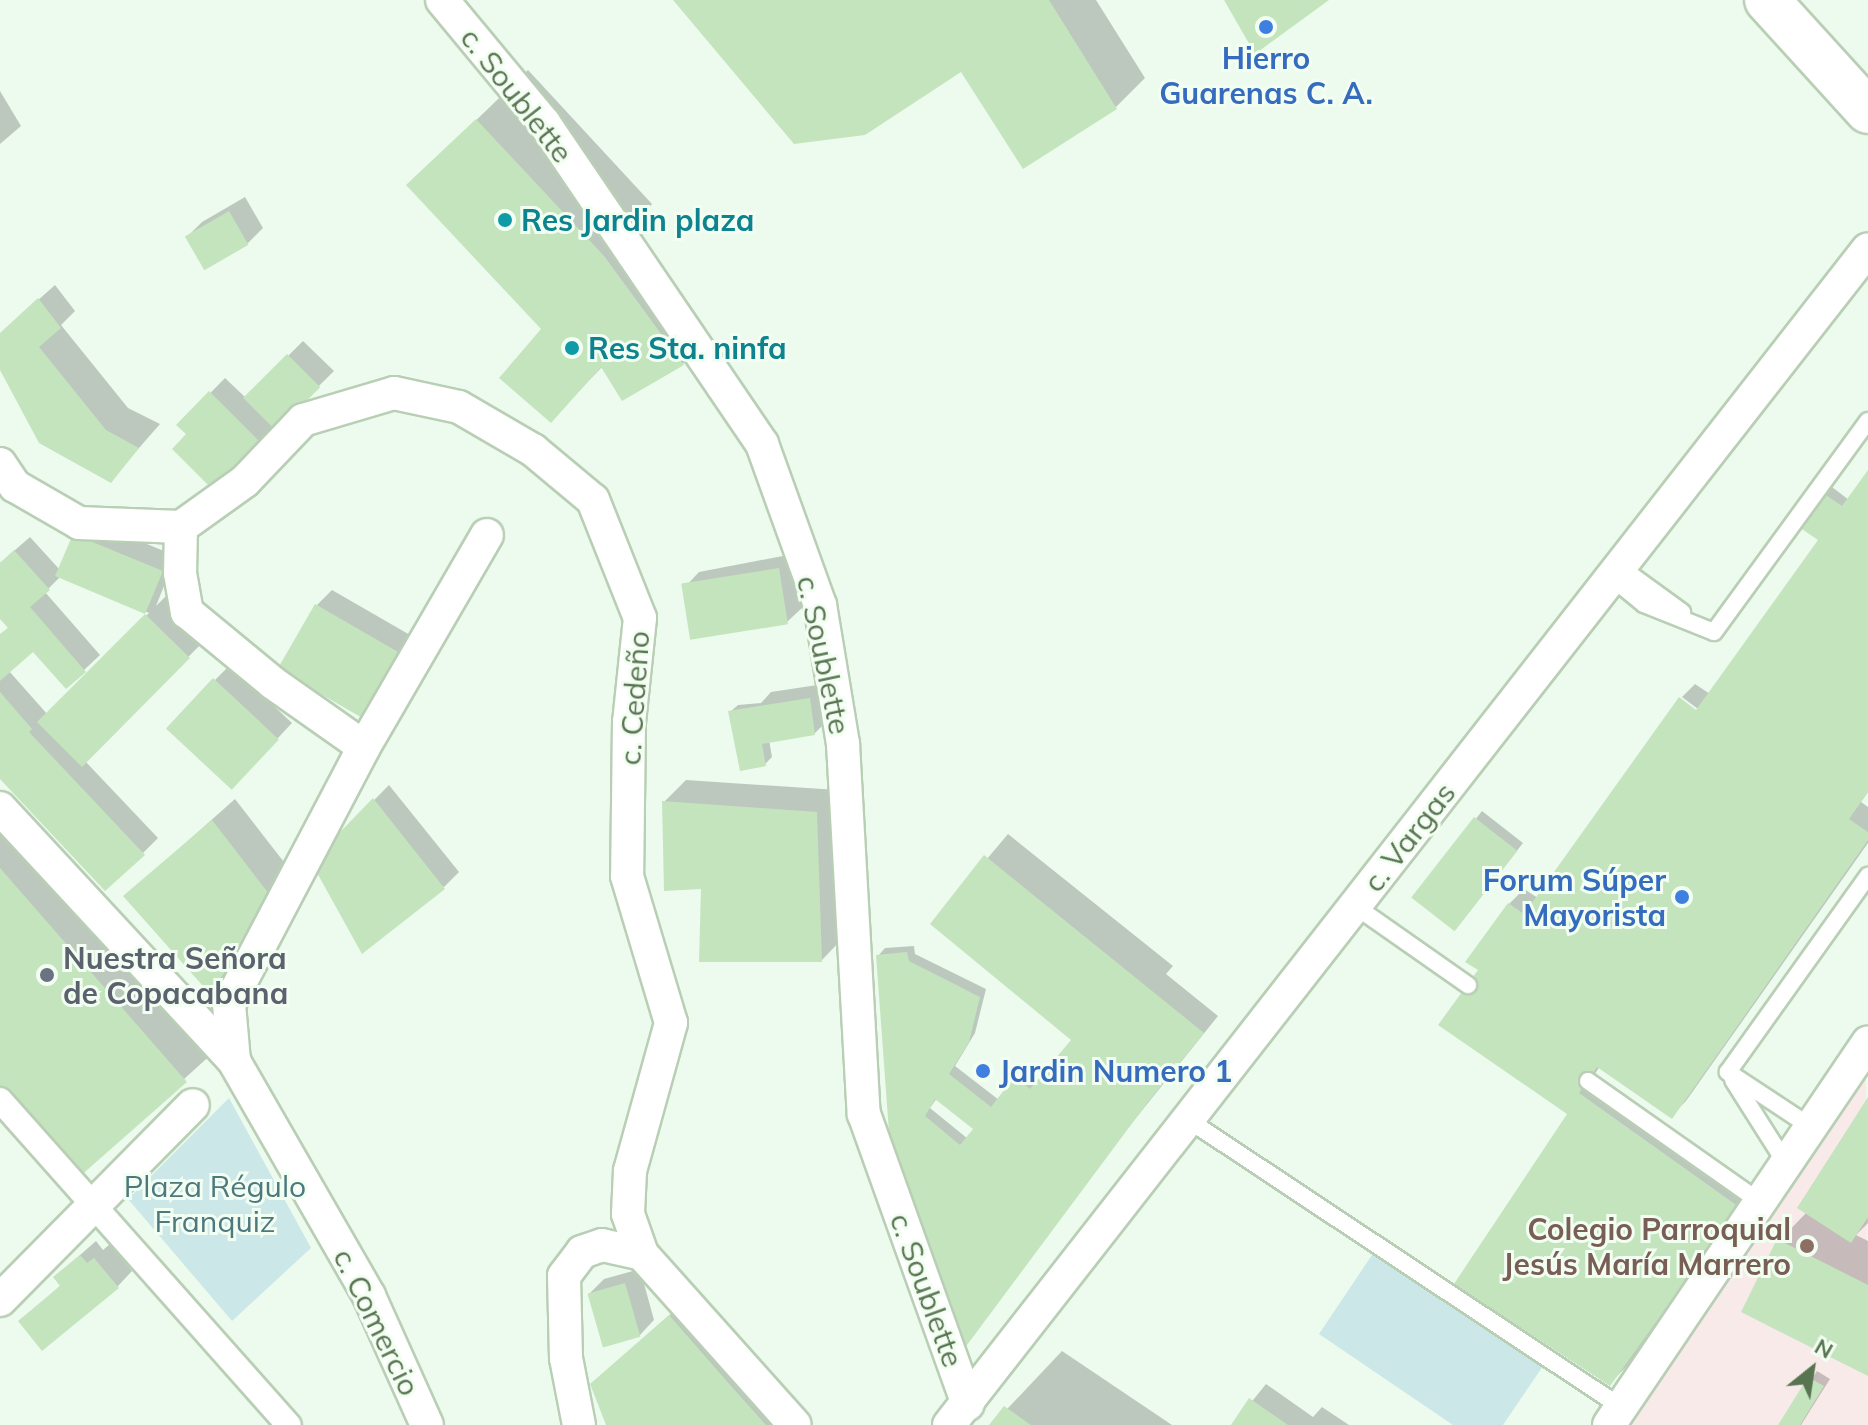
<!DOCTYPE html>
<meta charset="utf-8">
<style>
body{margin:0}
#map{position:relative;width:1868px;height:1425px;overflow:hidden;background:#ecfbed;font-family:Mulish,sans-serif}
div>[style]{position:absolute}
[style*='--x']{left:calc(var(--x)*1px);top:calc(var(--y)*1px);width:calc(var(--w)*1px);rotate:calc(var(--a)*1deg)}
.education>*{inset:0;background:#f8eae9}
.green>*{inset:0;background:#cbe7e8}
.shadow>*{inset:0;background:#0003;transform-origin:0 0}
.building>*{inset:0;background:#c4e4be;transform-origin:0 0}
.roads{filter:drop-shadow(2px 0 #b9cfb5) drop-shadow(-2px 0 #b9cfb5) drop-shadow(0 2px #b9cfb5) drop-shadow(0 -2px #b9cfb5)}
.service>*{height:16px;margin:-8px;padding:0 8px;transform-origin:8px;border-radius:8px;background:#fff}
.pedestrian>*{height:24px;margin:-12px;padding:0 12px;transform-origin:12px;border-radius:12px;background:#fff}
.minor>*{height:32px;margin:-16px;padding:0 16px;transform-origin:16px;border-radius:16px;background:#fff}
.secondary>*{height:44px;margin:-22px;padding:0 22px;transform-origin:22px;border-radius:22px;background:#fff}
.dots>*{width:22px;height:22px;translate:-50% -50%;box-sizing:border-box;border:4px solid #f3fef3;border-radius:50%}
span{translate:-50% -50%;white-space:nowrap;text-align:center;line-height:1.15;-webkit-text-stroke:6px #f3fef3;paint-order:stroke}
.shop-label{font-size:30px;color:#366cbe;font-weight:700}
.right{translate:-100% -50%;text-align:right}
.left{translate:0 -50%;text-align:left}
.street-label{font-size:30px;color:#597451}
.culture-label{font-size:30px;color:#0d838f;font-weight:700}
.worship-label{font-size:30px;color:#5b616d;font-weight:700}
.park-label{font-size:30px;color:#4d787e}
.education-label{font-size:30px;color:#785e54;font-weight:700}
.north{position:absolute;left:1772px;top:1329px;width:80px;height:80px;-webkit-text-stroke:6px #f3fef3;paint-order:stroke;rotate:30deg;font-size:22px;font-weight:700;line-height:32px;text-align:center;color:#597451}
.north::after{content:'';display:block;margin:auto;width:28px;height:36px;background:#597451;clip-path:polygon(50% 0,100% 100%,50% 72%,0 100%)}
</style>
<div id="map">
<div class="education">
<div style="clip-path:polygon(1866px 1071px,1868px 1425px,1626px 1425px)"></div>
</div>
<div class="green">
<div style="clip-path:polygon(229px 1098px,311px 1248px,232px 1321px,128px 1199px)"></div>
<div style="clip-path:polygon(1374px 1252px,1543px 1366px,1503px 1425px,1453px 1425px,1319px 1334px)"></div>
</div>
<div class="shadow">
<div style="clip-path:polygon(675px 0,1096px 0,1145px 78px,1116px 107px,1023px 167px,962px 69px)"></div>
<div style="clip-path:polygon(528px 70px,652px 204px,633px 228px,697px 349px,683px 364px,603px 366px,551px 420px,544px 329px,409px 185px)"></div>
<div style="clip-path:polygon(0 91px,21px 126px,0 144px)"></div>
<div style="clip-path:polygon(245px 197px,263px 228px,248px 243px,187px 237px,202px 222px)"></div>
<div style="clip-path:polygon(55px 285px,75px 311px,61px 325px,128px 408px,160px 424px,111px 480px,0 365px,0 334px)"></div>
<div style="clip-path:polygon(303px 341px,334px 371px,215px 489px,189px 434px,179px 425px,225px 378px,246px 398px)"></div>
<div style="clip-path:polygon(1868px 474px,1868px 792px,1861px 802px,1868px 807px,1868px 843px,1686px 1101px,1671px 1116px,1600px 1066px,1593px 1077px,1750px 1199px,1632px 1361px,1610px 1383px,1569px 1115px,1480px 970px,1509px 904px,1524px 889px,1538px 898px,1698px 714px,1698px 709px,1682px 697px,1695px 684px,1710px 694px,1827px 531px,1825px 494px,1832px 487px,1849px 500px)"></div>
<div style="clip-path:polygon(evenodd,89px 520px,176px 556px,156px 606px,169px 593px,211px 634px,85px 761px,158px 838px,143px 853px,0 775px,0 635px,9px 627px,0 616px,0 563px,30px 537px,60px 570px,89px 520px,61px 576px,149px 613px,48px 715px,9px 671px,34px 649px,66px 687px,100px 655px,45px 592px,61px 576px)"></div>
<div style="clip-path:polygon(793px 554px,803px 607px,787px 622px,684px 588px,699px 572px)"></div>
<div style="clip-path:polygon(332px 590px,417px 639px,381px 702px,317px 605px)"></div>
<div style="clip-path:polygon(230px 665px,292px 723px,247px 771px,215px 680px)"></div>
<div style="clip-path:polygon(824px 684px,830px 718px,815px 733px,769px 740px,772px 757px,765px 764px,730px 712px,738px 705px,761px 703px,771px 692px)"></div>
<div style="clip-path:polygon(686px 780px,838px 790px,844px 937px,822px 960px,664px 802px)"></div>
<div style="clip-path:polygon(389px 785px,459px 872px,444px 887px,313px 862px)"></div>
<div style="clip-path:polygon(235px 799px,294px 875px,232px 969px,210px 991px,126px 896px)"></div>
<div style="left:1482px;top:811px;width:52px;height:109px;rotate:38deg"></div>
<div style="clip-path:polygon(0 814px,215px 1051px,78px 1175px,0 1085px)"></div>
<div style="clip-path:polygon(evenodd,1008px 834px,1173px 966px,1166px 974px,1218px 1016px,1115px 1144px,971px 1339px,878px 956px,885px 948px,914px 946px,915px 954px,986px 989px,975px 1033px,955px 1066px,999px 1100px,1024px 1071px,1038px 1082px,1074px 1039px,933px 923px,1008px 834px,937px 1098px,976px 1129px,968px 1139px,930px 1108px,937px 1098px)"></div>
<div style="clip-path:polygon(1868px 1100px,1868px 1223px,1856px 1235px,1868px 1241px,1868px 1374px,1779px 1241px,1807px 1212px)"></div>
<div style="clip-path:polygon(96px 1241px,103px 1250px,110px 1244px,132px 1271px,118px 1286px,21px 1321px,62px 1284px,55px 1277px)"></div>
<div style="clip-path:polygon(640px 1269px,654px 1320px,639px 1336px,589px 1294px,604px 1279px)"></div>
<div style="clip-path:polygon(693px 1294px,793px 1425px,608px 1425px,593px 1384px)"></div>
<div style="clip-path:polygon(1062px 1351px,1172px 1425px,992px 1425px)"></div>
<div style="clip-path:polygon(1817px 1371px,1830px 1379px,1801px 1425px,1780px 1425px)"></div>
<div style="clip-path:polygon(1266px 1384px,1313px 1417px,1322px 1407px,1349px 1425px,1233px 1425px)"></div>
</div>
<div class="building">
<div style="clip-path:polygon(673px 0,1049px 0,1117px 109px,1023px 169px,961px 72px,865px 135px,794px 144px)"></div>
<div style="clip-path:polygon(1224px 0,1329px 0,1255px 54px)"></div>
<div style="clip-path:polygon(476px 119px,604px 256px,684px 365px,622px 401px,601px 367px,551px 423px,499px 378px,541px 329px,406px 185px)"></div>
<div style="left:229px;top:211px;width:39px;height:51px;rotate:60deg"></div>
<div style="clip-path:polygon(38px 298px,61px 328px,39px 347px,106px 430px,139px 448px,111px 483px,39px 443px,0 370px,0 333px)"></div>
<div style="left:287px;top:354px;width:47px;height:62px;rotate:45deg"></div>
<div style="clip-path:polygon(209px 391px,263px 445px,215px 492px,172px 449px,186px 434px,176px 425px)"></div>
<div style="clip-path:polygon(1868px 470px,1868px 792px,1849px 819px,1868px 832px,1868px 840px,1672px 1119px,1597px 1067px,1579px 1093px,1739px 1207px,1610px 1386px,1454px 1284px,1567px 1114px,1438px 1025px,1478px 970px,1465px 962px,1508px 903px,1524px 914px,1679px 697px,1696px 710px,1818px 540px,1799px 527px,1823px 493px,1842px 506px)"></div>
<div style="clip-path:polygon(73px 534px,163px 571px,145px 614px,190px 658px,82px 767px,37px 722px,145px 614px,55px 576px)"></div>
<div style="clip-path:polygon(14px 550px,50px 590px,30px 607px,86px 672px,66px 689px,33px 652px,0 681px,0 634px,8px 628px,0 619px,0 563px)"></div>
<div style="left:779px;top:568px;width:57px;height:99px;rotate:81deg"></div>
<div style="left:315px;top:604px;width:101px;height:75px;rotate:30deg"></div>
<div style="left:213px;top:678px;width:90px;height:69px;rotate:43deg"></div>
<div style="clip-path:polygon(0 692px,32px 729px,29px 732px,145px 855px,105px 891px,0 779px)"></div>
<div style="clip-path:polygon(810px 698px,815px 735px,762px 744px,766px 766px,740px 771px,728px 711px)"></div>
<div style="clip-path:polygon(373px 798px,445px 889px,362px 954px,311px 862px)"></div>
<div style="clip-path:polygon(662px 801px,817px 812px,822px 962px,699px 962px,701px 889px,664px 891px)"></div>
<div style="left:1474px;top:817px;width:55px;height:102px;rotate:38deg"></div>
<div style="clip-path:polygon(212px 820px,273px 899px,210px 994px,123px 896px)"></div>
<div style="clip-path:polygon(evenodd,984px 855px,1204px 1033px,1148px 1102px,964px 1349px,889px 1132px,876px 955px,907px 952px,909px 961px,980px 997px,969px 1042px,949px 1074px,991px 1107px,1015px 1076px,1030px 1089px,1071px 1040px,930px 924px,984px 855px,935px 1099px,973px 1129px,960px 1145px,925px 1116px,935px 1099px)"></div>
<div style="clip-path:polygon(0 868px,187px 1082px,78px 1178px,0 1088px)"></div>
<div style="clip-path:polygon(1868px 1097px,1868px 1217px,1851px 1243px,1797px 1208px)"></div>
<div style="clip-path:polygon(1777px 1239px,1868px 1285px,1868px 1376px,1741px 1312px)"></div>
<div style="clip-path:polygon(80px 1255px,87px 1263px,94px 1258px,119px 1288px,42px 1351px,18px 1321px,60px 1286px,53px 1277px)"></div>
<div style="left:625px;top:1283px;width:56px;height:39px;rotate:74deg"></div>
<div style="clip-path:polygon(669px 1315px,731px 1386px,766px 1425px,606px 1425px,590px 1384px)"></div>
<div style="clip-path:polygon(1808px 1377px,1824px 1386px,1800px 1425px,1778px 1425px)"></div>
<div style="clip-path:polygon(1249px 1398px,1288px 1425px,1231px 1425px)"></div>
<div style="clip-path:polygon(1004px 1406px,1031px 1425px,989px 1425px)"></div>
</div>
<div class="roads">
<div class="service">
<div style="--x:1620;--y:567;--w:77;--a:36"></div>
<div style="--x:1611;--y:577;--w:43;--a:39.3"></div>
<div style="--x:1644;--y:604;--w:75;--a:21.8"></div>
<div style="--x:1714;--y:632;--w:261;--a:-53.9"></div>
<div style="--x:1355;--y:906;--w:138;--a:35"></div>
<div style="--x:1733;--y:1080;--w:84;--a:57.6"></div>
<div style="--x:1778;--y:1151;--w:14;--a:36"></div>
<div style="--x:1588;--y:1081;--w:197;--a:35.1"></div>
<div style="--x:1187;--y:1119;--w:521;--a:33.57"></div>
<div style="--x:1811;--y:1127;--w:100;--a:-146.5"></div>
<div style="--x:1728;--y:1072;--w:241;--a:-54.5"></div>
</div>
<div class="pedestrian">
<div style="--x:0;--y:1100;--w:435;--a:48.4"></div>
</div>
<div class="minor">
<div style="--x:442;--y:0;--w:160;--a:50.3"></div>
<div style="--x:544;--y:123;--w:388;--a:55.8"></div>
<div style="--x:762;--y:444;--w:171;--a:70.2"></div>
<div style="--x:820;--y:605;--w:141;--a:80.6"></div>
<div style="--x:843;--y:744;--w:371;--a:86.8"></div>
<div style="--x:864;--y:1114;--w:308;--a:70.3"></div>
<div style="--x:0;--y:464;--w:27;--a:56"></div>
<div style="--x:15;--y:486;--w:74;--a:30"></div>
<div style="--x:79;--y:523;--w:102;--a:2.2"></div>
<div style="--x:181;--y:527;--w:79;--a:-35.7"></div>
<div style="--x:245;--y:481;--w:84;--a:-46.4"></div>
<div style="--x:303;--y:420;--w:95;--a:-16.5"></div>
<div style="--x:394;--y:393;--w:66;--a:12.2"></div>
<div style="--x:459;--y:407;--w:86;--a:30.2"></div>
<div style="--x:533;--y:450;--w:78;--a:39.8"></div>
<div style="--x:593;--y:500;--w:127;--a:68.3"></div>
<div style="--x:640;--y:618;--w:105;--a:96"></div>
<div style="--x:629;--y:722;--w:154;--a:90.7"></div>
<div style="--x:627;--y:876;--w:153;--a:73.3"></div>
<div style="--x:671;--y:1023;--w:154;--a:105.5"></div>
<div style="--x:630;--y:1171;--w:43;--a:92.7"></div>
<div style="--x:628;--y:1214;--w:42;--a:70.7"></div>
<div style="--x:642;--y:1254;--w:229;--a:48.2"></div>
<div style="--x:181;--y:527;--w:46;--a:91.2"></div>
<div style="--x:180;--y:573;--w:40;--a:80"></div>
<div style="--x:187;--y:612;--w:112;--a:39.5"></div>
<div style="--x:273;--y:683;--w:111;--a:35.1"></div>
<div style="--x:364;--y:747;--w:290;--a:117.7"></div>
<div style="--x:229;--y:1004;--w:57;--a:85"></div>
<div style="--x:364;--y:747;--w:245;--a:-59.9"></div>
<div style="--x:0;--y:808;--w:345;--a:47.2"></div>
<div style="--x:234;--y:1061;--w:271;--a:60.1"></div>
<div style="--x:369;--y:1296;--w:141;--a:65.8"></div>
<div style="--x:0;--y:1300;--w:274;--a:-45.3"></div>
<div style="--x:579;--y:1425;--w:68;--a:-101"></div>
<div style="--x:566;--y:1358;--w:82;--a:-91.4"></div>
<div style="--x:564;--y:1276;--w:30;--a:-53"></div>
<div style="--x:582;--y:1252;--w:21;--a:-19"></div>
<div style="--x:602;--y:1245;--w:41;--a:12.7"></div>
<div style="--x:949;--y:1425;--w:1492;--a:-51.99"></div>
<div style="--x:1609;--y:1425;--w:462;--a:-55.9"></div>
</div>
<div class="secondary">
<div style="--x:1767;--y:0;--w:150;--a:47.7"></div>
</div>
</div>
<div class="dots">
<div style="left:1266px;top:27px;background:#3f7fe0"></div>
<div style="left:505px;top:220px;background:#0f9aa8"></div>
<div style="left:572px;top:348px;background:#0f9aa8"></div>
<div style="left:1682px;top:897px;background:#3f7fe0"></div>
<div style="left:47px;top:975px;background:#6b7280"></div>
<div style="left:983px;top:1071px;background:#3f7fe0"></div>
<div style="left:1807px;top:1246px;background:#8d6e63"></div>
</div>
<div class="shop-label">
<span style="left:1266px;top:75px">Hierro<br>Guarenas C. A.</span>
<span class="right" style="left:1666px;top:897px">Forum Súper<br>Mayorista</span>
<span class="left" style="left:999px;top:1071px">Jardin Numero 1</span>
</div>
<div class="street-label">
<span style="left:517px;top:95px;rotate:52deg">c. Soublette</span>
<span style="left:824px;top:655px;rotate:78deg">c. Soublette</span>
<span style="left:634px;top:698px;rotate:-86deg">c. Cedeño</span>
<span style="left:1409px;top:837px;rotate:-52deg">c. Vargas</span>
<span style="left:927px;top:1290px;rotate:70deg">c. Soublette</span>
<span style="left:377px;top:1322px;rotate:64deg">c. Comercio</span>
</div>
<div class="culture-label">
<span class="left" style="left:521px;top:220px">Res Jardin plaza</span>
<span class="left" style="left:588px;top:348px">Res Sta. ninfa</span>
</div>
<div class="worship-label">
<span class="left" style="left:63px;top:975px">Nuestra Señora<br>de Copacabana</span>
</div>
<div class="park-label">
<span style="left:215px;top:1203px">Plaza Régulo<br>Franquiz</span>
</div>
<div class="education-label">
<span class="right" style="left:1791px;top:1246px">Colegio Parroquial<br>Jesús María Marrero</span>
</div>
<div class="north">N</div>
</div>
